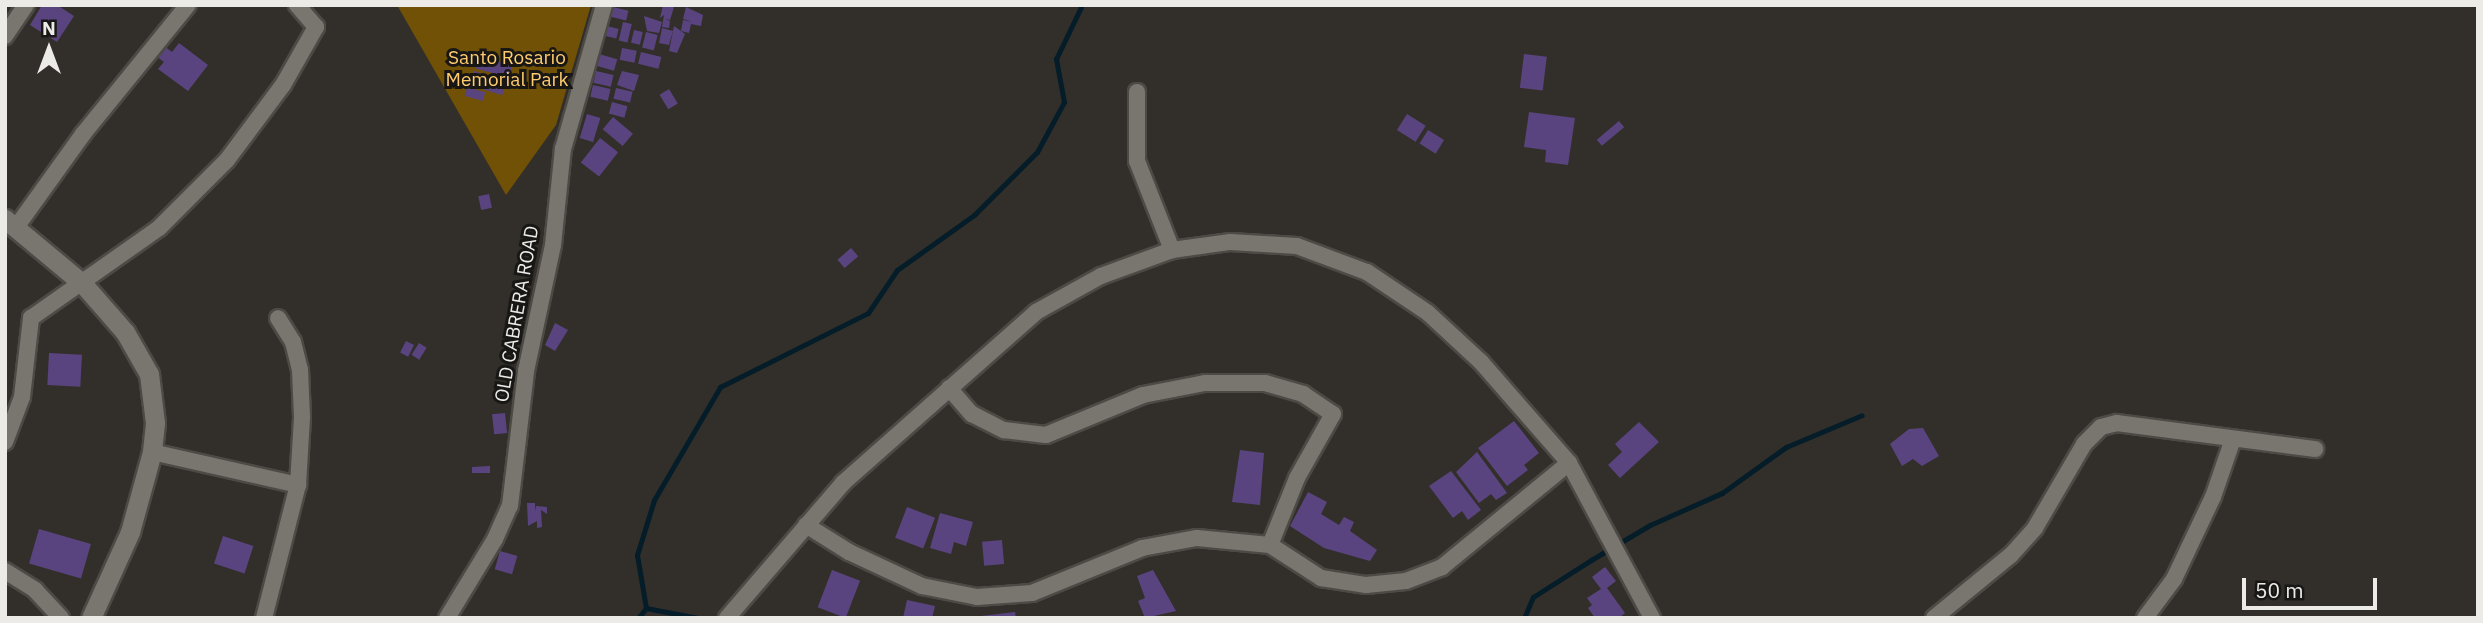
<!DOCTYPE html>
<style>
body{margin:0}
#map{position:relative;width:2483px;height:623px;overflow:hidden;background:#322f2a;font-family:"IBM Plex Sans",sans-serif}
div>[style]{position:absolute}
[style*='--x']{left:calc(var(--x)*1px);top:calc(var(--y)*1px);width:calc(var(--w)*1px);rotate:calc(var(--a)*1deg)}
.green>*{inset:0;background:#715106}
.stream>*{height:5px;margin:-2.5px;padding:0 2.5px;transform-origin:2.5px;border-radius:2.5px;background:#041d29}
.building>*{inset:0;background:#5a447f;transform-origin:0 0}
.roads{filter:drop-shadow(2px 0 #4d4a46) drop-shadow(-2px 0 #4d4a46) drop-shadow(0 2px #4d4a46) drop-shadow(0 -2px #4d4a46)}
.minor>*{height:16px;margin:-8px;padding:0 8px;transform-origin:8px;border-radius:8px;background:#797670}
.tertiary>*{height:19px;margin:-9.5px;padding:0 9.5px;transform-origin:9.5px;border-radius:9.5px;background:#797670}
span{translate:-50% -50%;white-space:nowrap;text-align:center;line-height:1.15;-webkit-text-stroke:6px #181715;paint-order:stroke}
.park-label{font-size:19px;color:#ffcc6e}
.street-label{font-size:19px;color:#edebe8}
.frame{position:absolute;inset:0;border:7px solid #edebe8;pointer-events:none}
.north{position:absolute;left:14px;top:14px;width:70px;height:70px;-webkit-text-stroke:5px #181715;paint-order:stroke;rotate:0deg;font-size:19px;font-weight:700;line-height:28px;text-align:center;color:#edebe8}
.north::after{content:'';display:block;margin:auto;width:24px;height:32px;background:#edebe8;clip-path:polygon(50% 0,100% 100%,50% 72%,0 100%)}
.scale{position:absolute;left:2242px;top:578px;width:135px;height:32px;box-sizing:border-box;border:4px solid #edebe8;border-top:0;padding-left:9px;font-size:21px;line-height:24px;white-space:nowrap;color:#edebe8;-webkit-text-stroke:5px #181715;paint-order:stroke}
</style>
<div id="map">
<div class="green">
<div style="clip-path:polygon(397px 5px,591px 5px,556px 125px,506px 195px)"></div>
</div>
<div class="stream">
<div style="--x:646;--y:608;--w:53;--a:10.9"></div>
<div style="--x:638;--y:618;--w:13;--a:-51"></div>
<div style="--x:646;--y:608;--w:54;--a:-99.6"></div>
<div style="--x:637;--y:555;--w:58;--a:-72.8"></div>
<div style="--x:654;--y:500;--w:131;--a:-59.7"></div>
<div style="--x:720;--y:387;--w:165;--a:-26.6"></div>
<div style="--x:868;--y:313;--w:52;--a:-56"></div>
<div style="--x:897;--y:270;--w:95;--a:-35.5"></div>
<div style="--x:974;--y:215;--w:89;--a:-45"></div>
<div style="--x:1037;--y:152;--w:57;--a:-61.6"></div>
<div style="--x:1064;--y:102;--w:44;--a:-100.5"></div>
<div style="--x:1056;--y:59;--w:60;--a:-64.3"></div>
<div style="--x:1524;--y:618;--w:23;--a:-67"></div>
<div style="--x:1533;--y:597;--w:69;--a:-32.5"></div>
<div style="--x:1591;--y:560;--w:69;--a:-30.7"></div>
<div style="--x:1650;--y:525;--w:79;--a:-24"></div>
<div style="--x:1722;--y:493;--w:79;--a:-35.7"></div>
<div style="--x:1786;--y:447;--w:82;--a:-22.8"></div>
</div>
<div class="building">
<div style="clip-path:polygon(42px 5px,57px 5px,74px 16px,57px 42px,30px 25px)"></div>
<div style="clip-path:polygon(663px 5px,674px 7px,670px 20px,665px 19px,670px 21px,669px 28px,662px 27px,664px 15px,660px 18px)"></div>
<div style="left:613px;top:7px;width:16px;height:10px;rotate:14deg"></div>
<div style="clip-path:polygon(686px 7px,703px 15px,701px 26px,691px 24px,689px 33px,681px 31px,683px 20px,693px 22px,683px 19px)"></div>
<div style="clip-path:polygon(644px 16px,662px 22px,659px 33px,647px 31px)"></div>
<div style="left:623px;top:22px;width:9px;height:19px;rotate:13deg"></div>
<div style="left:607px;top:26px;width:12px;height:10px;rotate:14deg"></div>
<div style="clip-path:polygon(674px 26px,685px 34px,677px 53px,669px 51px)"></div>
<div style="clip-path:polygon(662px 28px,673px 31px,669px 45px,659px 43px)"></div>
<div style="left:634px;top:30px;width:9px;height:13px;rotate:13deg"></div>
<div style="left:646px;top:32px;width:12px;height:16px;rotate:14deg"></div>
<div style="clip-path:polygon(179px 43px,208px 65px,188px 91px,158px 69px,164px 62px,156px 56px,164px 46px,172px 52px)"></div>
<div style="left:622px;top:48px;width:15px;height:12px;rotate:11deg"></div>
<div style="left:641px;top:52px;width:21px;height:12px;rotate:14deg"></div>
<div style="left:599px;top:54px;width:19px;height:12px;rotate:16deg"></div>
<div style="left:1524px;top:54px;width:23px;height:34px;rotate:7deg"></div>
<div style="left:479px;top:56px;width:35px;height:13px;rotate:15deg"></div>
<div style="left:474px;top:71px;width:34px;height:15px;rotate:17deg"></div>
<div style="left:596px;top:71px;width:18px;height:12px;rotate:13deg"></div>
<div style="clip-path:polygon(622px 71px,639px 75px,634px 91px,617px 85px)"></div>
<div style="left:593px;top:85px;width:18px;height:12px;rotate:13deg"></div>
<div style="left:467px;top:87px;width:19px;height:9px;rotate:16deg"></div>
<div style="left:616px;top:88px;width:17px;height:11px;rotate:13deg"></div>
<div style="left:669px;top:89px;width:17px;height:11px;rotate:59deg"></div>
<div style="left:612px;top:102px;width:16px;height:12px;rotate:15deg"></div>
<div style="clip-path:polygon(1529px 112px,1575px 118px,1568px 165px,1545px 162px,1546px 150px,1524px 147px)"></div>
<div style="left:587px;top:114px;width:14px;height:25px;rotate:17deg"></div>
<div style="left:1407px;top:114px;width:22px;height:19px;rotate:32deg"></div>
<div style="left:613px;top:117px;width:26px;height:16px;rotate:40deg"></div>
<div style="left:1619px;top:121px;width:8px;height:29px;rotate:50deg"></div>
<div style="left:1428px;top:130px;width:19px;height:16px;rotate:32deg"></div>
<div style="left:600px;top:138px;width:23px;height:31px;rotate:38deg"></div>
<div style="left:489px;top:194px;width:14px;height:11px;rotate:78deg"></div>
<div style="left:851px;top:248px;width:11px;height:18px;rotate:49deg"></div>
<div style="clip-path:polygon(555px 323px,568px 330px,555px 351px,545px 345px)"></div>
<div style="left:406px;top:341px;width:9px;height:13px;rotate:27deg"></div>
<div style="left:419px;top:343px;width:9px;height:14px;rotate:32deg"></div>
<div style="left:49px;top:353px;width:33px;height:32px;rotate:3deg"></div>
<div style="left:505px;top:413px;width:20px;height:13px;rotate:84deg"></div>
<div style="clip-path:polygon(1514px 421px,1539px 453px,1524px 465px,1528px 470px,1507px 486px,1478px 448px)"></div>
<div style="clip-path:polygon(1639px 422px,1659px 442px,1620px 478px,1608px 465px,1622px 452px,1615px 444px)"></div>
<div style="clip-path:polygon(1923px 428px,1939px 456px,1922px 466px,1913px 459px,1902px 466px,1890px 444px,1909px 429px)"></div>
<div style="clip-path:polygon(1240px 450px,1264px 453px,1260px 505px,1232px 502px)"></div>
<div style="clip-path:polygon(1477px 452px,1507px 493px,1496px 500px,1491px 494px,1479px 503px,1456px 472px)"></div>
<div style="clip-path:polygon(490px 466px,490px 473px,472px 473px,472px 467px)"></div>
<div style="clip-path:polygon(1451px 471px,1481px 510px,1468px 520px,1462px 511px,1453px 518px,1429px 486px)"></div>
<div style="clip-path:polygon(1308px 492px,1327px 502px,1321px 514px,1339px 525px,1344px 517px,1354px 522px,1350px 531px,1377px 550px,1370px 561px,1324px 548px,1290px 526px)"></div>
<div style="clip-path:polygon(527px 503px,535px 503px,535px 511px,536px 506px,547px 507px,547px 514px,541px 510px,542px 527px,537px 528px,537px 521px,528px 526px)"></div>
<div style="left:907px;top:507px;width:30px;height:33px;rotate:21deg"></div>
<div style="clip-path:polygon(940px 513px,973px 522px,966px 546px,954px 542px,951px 554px,930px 548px)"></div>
<div style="left:39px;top:529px;width:54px;height:36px;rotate:16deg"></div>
<div style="left:223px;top:536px;width:32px;height:29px;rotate:18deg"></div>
<div style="left:1002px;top:540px;width:24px;height:20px;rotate:85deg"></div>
<div style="left:500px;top:551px;width:18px;height:19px;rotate:16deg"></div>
<div style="clip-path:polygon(1605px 567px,1616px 581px,1607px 588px,1625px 613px,1619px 618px,1595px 618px,1588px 608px,1592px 605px,1587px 598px,1601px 589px,1592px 577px)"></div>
<div style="left:832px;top:570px;width:30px;height:40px;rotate:21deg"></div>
<div style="clip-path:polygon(1153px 570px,1176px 611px,1145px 618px,1138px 601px,1145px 598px,1137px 576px)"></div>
<div style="clip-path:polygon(907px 600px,935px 606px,932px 618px,903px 618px)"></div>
<div style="clip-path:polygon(1015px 612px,1016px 618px,982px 618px,981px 616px)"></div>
</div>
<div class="roads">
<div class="minor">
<div style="--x:5;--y:36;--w:37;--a:-56"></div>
<div style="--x:1137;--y:92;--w:69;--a:90"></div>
<div style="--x:1137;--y:161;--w:96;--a:68.5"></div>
<div style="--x:17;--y:226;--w:113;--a:-54.3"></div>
<div style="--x:83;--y:134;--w:166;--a:-50.9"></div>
<div style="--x:949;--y:388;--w:35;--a:49"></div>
<div style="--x:972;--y:414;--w:36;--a:27"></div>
<div style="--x:1004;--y:430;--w:42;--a:6.8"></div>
<div style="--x:1046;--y:435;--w:105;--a:-22.4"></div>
<div style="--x:1143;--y:395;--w:63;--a:-11"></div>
<div style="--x:1205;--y:383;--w:60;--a:0"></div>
<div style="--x:1265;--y:383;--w:40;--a:16"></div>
<div style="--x:1303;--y:394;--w:36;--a:34"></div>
<div style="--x:1333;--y:414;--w:73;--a:119.4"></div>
<div style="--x:1297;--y:478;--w:72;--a:111.9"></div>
<div style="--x:5;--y:442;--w:48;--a:-69.3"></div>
<div style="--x:22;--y:397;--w:80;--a:-83.5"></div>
<div style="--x:31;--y:318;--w:156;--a:-35.1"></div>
<div style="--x:159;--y:228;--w:96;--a:-45"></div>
<div style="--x:227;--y:160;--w:94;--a:-53.3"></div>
<div style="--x:283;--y:85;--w:67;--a:-60.4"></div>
<div style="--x:316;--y:27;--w:29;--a:-131"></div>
<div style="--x:152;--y:452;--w:150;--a:12.7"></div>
<div style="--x:806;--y:525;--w:51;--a:32.1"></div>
<div style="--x:849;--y:552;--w:81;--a:25"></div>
<div style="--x:922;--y:586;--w:56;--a:11.3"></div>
<div style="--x:977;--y:597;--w:55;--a:-4.2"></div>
<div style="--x:1032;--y:593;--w:119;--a:-22.2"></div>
<div style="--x:1142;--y:548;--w:56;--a:-10.3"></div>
<div style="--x:1197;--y:538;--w:73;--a:5.5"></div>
<div style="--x:1270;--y:545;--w:61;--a:32.9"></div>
<div style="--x:1321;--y:578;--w:46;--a:8.8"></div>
<div style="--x:1366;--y:585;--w:40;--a:-5.7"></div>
<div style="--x:1406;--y:581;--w:39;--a:-21"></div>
<div style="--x:1442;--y:567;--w:164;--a:-39.3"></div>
<div style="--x:5;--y:571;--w:36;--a:32"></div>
<div style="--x:35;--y:590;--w:38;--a:47"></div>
<div style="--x:264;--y:618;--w:137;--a:-75.7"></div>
<div style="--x:298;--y:485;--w:68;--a:-86.6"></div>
<div style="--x:302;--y:417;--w:47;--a:-92.4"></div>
<div style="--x:300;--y:370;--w:29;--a:-104"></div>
<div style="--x:293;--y:342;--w:28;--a:-122"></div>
<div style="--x:447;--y:618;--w:92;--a:-58.7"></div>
<div style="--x:495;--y:539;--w:36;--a:-66"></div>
<div style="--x:510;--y:506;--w:136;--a:-83.2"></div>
<div style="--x:526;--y:371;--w:129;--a:-77.9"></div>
<div style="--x:553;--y:245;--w:97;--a:-84.1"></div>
<div style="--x:563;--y:149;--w:150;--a:-74.1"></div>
<div style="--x:727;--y:618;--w:178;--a:-49.3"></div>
<div style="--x:843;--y:483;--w:258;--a:-41.5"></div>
<div style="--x:1036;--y:312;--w:74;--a:-29"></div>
<div style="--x:1101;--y:276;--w:76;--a:-20.1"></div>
<div style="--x:1172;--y:250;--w:59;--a:-7.9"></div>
<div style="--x:1230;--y:242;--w:67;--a:3.4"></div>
<div style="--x:1297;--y:246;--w:75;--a:20.4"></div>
<div style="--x:1367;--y:272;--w:73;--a:33.9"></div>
<div style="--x:1428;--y:313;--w:72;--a:42.8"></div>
<div style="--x:1481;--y:362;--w:134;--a:48.9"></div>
<div style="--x:1569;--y:463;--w:176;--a:61.8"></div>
<div style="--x:1934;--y:618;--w:99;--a:-39.3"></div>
<div style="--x:2011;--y:555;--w:36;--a:-48"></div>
<div style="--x:2035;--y:528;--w:97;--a:-59.7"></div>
<div style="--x:2084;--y:444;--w:24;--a:-45"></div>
<div style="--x:2101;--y:427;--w:16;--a:-14"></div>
<div style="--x:2117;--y:423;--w:200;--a:7.5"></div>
<div style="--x:2145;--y:618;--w:49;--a:-53.4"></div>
<div style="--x:2174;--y:579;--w:91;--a:-64.6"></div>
<div style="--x:2213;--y:497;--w:61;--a:-71"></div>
</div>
<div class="tertiary">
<div style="--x:5;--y:219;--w:102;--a:39.8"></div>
<div style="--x:83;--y:284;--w:64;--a:48.8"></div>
<div style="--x:125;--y:332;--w:48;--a:60.3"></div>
<div style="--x:149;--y:374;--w:49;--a:83"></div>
<div style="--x:155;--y:423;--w:29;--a:96"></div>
<div style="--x:152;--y:452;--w:83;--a:105.4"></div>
<div style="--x:130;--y:532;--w:94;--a:114.4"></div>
</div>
</div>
<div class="park-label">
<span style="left:507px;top:69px">Santo Rosario<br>Memorial Park</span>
</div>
<div class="street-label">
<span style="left:517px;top:314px;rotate:-80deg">OLD CABRERA ROAD</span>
</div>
<div class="frame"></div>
<div class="north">N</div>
<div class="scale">50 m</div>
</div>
